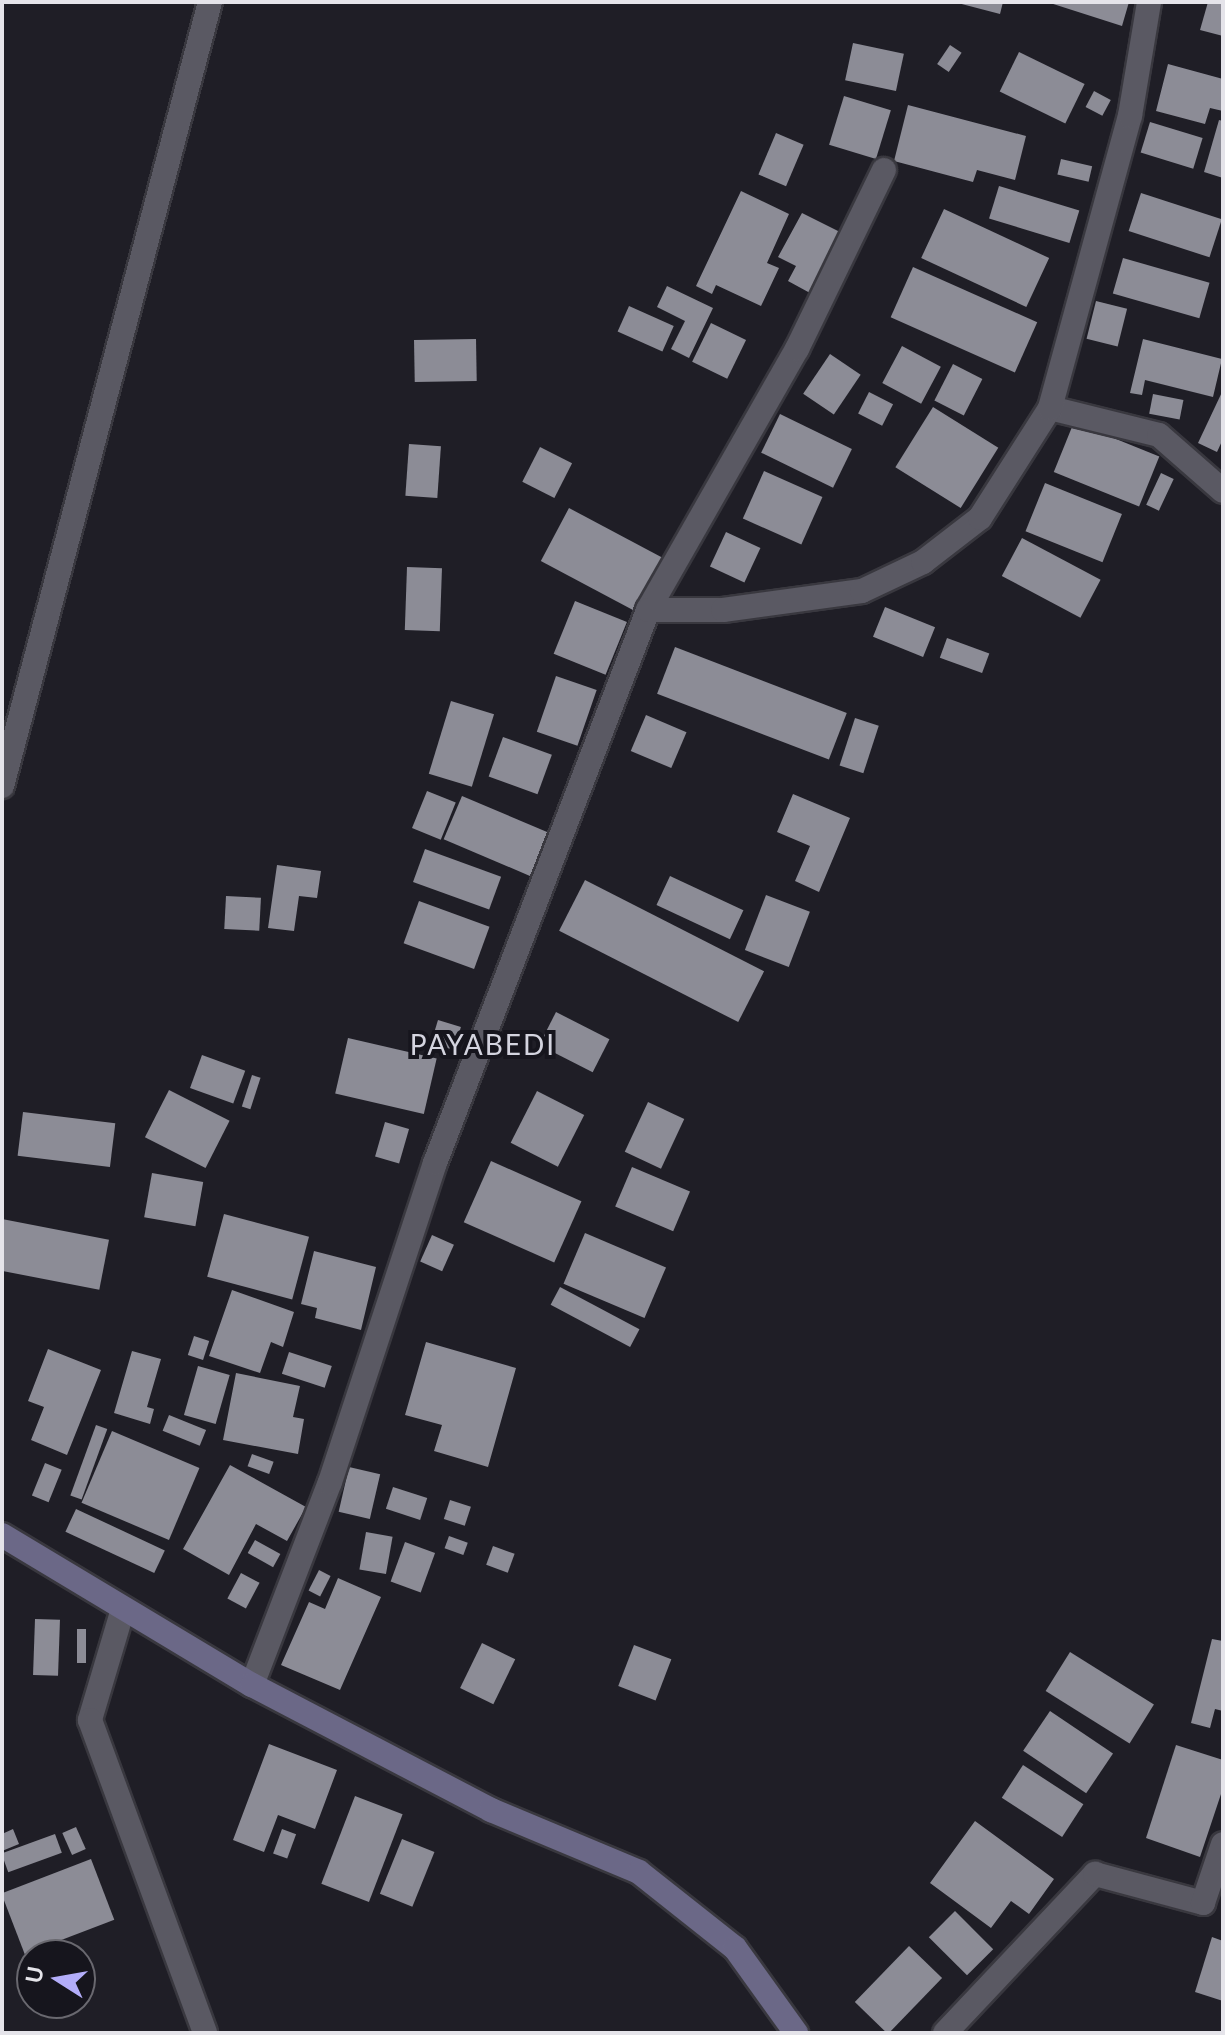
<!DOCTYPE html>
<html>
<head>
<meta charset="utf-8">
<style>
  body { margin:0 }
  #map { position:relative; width:1225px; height:2035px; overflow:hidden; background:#1f1e26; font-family:Lato,sans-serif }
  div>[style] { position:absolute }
  .building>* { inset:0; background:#8c8c96; transform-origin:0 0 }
  .roads { filter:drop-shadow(2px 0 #39383f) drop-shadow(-2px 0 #39383f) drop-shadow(0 2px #39383f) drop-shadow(0 -2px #39383f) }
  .street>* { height:24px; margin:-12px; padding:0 12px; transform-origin:12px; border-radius:12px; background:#5a5963 }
  .secondary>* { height:24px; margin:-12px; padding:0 12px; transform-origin:12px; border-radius:12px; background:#6b6887 }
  span { translate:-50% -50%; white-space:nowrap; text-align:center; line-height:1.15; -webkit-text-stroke:8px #16151d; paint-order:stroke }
  .quarter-label { font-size:28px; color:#d4d4df; letter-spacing:2px }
  .frame { position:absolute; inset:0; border:4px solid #e5e4ea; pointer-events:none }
  .north { position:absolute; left:16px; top:1939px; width:80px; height:80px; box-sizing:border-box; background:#16151d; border:2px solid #69686f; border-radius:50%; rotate:281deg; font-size:22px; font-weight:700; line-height:32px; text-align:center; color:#e5e4ea }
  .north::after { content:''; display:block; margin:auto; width:28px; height:36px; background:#b3adf9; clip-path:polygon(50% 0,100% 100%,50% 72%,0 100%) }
</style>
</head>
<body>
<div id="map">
  <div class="building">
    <div style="clip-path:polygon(954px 2px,1003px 2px,1000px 14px)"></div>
    <div style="clip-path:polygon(1047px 2px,1129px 2px,1122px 26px)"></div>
    <div style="clip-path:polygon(1208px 2px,1223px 2px,1223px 36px,1200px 30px)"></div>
    <div style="left:853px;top:43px;width:52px;height:38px;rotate:12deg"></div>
    <div style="left:950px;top:45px;width:14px;height:23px;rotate:34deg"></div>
    <div style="left:1019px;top:52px;width:73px;height:44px;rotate:26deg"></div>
    <div style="clip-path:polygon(1168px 64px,1223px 79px,1223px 111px,1210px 108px,1205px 124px,1156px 111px)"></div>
    <div style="left:1094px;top:91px;width:19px;height:18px;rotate:28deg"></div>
    <div style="left:844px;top:96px;width:49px;height:51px;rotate:17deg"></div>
    <div style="clip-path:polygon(908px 105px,1026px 136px,1015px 180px,977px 170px,973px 182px,894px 161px)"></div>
    <div style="clip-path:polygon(1219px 120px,1223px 121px,1223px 178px,1204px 172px)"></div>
    <div style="left:1150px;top:122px;width:55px;height:32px;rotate:17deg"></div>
    <div style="left:776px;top:133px;width:30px;height:45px;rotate:23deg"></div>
    <div style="left:1061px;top:159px;width:32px;height:16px;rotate:13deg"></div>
    <div style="left:999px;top:186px;width:84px;height:34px;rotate:17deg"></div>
    <div style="clip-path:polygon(741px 191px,789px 214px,767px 263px,779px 268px,761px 306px,716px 285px,712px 294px,696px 286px)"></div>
    <div style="left:1141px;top:193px;width:85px;height:40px;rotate:18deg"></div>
    <div style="left:944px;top:209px;width:116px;height:54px;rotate:25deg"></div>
    <div style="clip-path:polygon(802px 213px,842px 233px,810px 293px,788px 281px,796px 266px,778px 257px)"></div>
    <div style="left:1123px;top:258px;width:90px;height:37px;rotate:16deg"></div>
    <div style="left:913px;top:267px;width:136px;height:55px;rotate:24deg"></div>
    <div style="clip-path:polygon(667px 286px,713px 308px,689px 358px,671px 349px,685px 321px,657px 307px)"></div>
    <div style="left:1096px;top:301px;width:32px;height:39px;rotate:14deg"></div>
    <div style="left:629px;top:306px;width:49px;height:28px;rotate:24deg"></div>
    <div style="left:711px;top:323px;width:39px;height:43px;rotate:26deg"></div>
    <div style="left:476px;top:339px;width:42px;height:62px;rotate:89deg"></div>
    <div style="clip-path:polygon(1143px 339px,1222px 359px,1213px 397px,1145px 380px,1142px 395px,1130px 393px)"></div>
    <div style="left:902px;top:346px;width:44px;height:42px;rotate:28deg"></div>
    <div style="left:830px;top:354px;width:37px;height:48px;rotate:34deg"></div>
    <div style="left:953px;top:364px;width:33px;height:41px;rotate:27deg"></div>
    <div style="clip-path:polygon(1223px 390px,1223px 439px,1217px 452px,1198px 443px)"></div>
    <div style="left:869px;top:392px;width:27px;height:24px;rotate:27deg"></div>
    <div style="left:1153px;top:394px;width:31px;height:20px;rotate:11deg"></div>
    <div style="left:933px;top:407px;width:77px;height:71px;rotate:32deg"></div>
    <div style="left:780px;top:414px;width:80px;height:43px;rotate:26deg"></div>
    <div style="left:1074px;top:422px;width:92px;height:54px;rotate:22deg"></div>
    <div style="left:409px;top:444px;width:32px;height:52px;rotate:4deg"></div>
    <div style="left:540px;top:447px;width:36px;height:39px;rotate:27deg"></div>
    <div style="left:764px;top:471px;width:64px;height:52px;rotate:24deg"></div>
    <div style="left:1161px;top:473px;width:14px;height:35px;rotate:25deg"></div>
    <div style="left:1045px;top:483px;width:83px;height:52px;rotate:22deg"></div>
    <div style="left:569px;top:508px;width:107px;height:60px;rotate:28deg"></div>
    <div style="left:726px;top:532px;width:38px;height:38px;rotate:25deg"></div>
    <div style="left:1022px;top:538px;width:89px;height:43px;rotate:28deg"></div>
    <div style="left:407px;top:567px;width:35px;height:63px;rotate:2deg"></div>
    <div style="left:575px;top:601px;width:56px;height:57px;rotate:22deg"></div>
    <div style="left:885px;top:607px;width:54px;height:32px;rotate:22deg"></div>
    <div style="left:947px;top:638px;width:45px;height:21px;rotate:20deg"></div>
    <div style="left:675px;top:647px;width:184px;height:50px;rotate:21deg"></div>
    <div style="left:556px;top:676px;width:43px;height:59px;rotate:19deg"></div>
    <div style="left:451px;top:701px;width:45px;height:76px;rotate:17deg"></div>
    <div style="left:646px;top:715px;width:44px;height:39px;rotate:23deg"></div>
    <div style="left:855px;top:718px;width:25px;height:50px;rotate:18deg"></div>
    <div style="left:503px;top:737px;width:52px;height:42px;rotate:20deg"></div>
    <div style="left:427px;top:791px;width:31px;height:40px;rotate:22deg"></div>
    <div style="clip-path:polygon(793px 794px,850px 818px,819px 892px,795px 881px,810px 846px,777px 832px)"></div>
    <div style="left:462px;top:796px;width:95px;height:47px;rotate:23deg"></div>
    <div style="left:425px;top:849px;width:81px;height:35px;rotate:20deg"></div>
    <div style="clip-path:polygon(277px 865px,321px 871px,317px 898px,299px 896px,294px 931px,268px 928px)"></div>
    <div style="left:670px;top:876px;width:81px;height:32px;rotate:25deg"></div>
    <div style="left:585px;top:880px;width:201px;height:57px;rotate:27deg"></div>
    <div style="left:766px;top:895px;width:47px;height:59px;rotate:21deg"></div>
    <div style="left:226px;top:896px;width:35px;height:33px;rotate:3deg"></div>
    <div style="left:419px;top:901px;width:75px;height:45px;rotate:20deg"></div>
    <div style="left:556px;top:1012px;width:60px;height:37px;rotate:27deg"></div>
    <div style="left:438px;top:1020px;width:24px;height:24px;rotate:17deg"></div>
    <div style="left:348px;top:1038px;width:91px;height:57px;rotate:13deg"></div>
    <div style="left:202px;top:1055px;width:46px;height:35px;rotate:20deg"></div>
    <div style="left:252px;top:1075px;width:9px;height:33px;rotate:18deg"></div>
    <div style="left:169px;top:1090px;width:68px;height:53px;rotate:27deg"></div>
    <div style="left:537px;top:1091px;width:53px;height:58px;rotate:27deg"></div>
    <div style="left:648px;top:1102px;width:40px;height:55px;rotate:25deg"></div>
    <div style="left:23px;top:1112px;width:93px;height:44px;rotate:7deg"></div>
    <div style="left:385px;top:1122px;width:25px;height:36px;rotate:16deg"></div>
    <div style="left:491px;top:1161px;width:99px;height:67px;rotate:24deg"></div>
    <div style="left:632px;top:1167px;width:63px;height:43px;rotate:23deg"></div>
    <div style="left:152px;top:1173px;width:52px;height:45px;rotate:10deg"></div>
    <div style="left:224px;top:1214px;width:88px;height:65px;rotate:15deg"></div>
    <div style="left:2px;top:1219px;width:109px;height:51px;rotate:11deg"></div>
    <div style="left:585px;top:1233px;width:88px;height:55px;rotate:23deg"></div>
    <div style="left:432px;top:1235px;width:24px;height:29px;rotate:24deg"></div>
    <div style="clip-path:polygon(314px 1251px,376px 1267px,361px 1330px,315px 1318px,317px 1308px,301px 1304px)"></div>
    <div style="left:560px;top:1287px;width:90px;height:20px;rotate:28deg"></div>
    <div style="clip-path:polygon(232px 1290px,294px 1312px,283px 1347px,271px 1342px,260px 1373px,209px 1356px)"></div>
    <div style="left:194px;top:1336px;width:16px;height:20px;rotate:18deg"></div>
    <div style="clip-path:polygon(426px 1342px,516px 1368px,488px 1467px,434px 1451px,442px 1425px,405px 1415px)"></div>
    <div style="clip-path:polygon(48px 1349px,101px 1370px,67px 1455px,31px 1440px,44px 1407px,28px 1401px)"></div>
    <div style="clip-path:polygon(132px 1351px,161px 1359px,147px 1407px,154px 1409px,150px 1424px,114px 1413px)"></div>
    <div style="left:289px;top:1352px;width:45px;height:23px;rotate:18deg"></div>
    <div style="left:198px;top:1366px;width:33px;height:51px;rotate:16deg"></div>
    <div style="clip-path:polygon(236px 1373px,300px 1386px,293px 1417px,304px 1419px,298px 1454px,223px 1440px)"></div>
    <div style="left:169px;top:1415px;width:40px;height:17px;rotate:22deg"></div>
    <div style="left:96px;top:1425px;width:12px;height:75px;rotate:20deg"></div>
    <div style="left:112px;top:1431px;width:95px;height:78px;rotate:23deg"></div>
    <div style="left:252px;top:1454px;width:23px;height:13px;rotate:20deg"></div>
    <div style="left:45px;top:1463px;width:18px;height:35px;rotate:22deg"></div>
    <div style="clip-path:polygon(230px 1465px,306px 1507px,287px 1541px,256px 1524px,229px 1575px,183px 1549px)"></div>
    <div style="left:349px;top:1467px;width:32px;height:46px;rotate:13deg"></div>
    <div style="left:393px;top:1487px;width:36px;height:23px;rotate:18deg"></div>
    <div style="left:450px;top:1500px;width:22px;height:20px;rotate:18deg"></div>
    <div style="left:76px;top:1509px;width:98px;height:25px;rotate:25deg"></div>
    <div style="left:366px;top:1532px;width:27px;height:38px;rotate:10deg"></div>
    <div style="left:449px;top:1536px;width:20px;height:13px;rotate:20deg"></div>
    <div style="left:255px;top:1540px;width:29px;height:15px;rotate:29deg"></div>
    <div style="left:405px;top:1542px;width:32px;height:42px;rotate:20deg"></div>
    <div style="left:493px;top:1546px;width:23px;height:20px;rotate:20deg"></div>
    <div style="left:319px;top:1570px;width:13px;height:23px;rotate:27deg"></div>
    <div style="left:241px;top:1573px;width:21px;height:29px;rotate:28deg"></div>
    <div style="clip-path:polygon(338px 1578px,381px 1597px,340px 1690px,281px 1665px,309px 1602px,325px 1609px)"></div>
    <div style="left:35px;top:1619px;width:25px;height:56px;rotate:2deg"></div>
    <div style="left:77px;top:1629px;width:9px;height:34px"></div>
    <div style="clip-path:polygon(1212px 1639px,1223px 1641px,1223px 1711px,1215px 1709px,1210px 1728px,1191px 1723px)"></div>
    <div style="left:482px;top:1643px;width:37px;height:50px;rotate:26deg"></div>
    <div style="left:634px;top:1645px;width:40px;height:44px;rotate:21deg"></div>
    <div style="left:1070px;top:1652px;width:99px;height:46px;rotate:32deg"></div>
    <div style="left:1050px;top:1711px;width:76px;height:48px;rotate:34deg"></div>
    <div style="clip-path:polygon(269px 1744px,337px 1770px,315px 1829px,278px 1815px,264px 1852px,233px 1840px)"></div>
    <div style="clip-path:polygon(1176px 1745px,1223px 1760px,1223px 1788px,1200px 1857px,1146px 1838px)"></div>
    <div style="left:1023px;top:1765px;width:72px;height:39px;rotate:33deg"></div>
    <div style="left:355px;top:1796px;width:51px;height:94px;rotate:21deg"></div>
    <div style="clip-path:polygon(975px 1821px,1054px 1879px,1029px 1914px,1011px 1901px,991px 1928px,930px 1883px)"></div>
    <div style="left:76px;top:1827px;width:24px;height:15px;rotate:66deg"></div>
    <div style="clip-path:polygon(13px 1829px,19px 1844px,2px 1851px,2px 1834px)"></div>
    <div style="left:282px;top:1829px;width:15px;height:26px;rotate:20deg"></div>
    <div style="left:55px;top:1834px;width:20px;height:57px;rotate:70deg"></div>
    <div style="left:402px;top:1839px;width:35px;height:59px;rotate:22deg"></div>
    <div style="left:91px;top:1859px;width:65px;height:96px;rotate:69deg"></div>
    <div style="left:955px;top:1911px;width:54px;height:37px;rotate:45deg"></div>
    <div style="clip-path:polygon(1212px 1937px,1223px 1941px,1223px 2001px,1195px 1992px)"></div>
    <div style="left:909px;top:1946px;width:46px;height:78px;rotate:44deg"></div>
  </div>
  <div class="roads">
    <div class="street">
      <div style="left:1050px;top:408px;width:112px;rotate:13.9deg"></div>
      <div style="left:1159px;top:435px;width:85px;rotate:41.2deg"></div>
      <div style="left:648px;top:610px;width:301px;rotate:-60.3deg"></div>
      <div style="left:797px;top:349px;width:199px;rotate:-64.1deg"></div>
      <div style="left:2px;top:786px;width:811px;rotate:-75.14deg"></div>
      <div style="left:123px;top:1609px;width:116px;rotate:106.6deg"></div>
      <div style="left:90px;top:1720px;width:333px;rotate:69.8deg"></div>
      <div style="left:252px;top:1685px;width:217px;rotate:-69deg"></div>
      <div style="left:330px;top:1482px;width:336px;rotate:-71.8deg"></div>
      <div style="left:435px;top:1163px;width:593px;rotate:-68.93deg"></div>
      <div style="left:648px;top:610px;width:75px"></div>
      <div style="left:723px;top:610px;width:140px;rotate:-7.8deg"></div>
      <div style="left:862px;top:591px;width:68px;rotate:-25.4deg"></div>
      <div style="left:923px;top:562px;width:72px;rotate:-37.7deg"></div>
      <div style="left:980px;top:518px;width:130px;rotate:-57.5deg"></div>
      <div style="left:1050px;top:408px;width:303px;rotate:-74.7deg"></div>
      <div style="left:1130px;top:116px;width:116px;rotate:-80.5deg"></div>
      <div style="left:945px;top:2033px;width:219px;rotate:-46.7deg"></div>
      <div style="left:1095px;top:1874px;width:112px;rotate:15deg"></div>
      <div style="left:1203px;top:1903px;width:62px;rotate:-71.3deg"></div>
    </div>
    <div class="secondary">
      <div style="left:2px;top:1535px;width:292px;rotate:31deg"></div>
      <div style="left:252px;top:1685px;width:270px;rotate:27.6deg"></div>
      <div style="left:491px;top:1810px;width:160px;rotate:22.7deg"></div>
      <div style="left:639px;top:1872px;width:122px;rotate:38.4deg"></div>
      <div style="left:735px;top:1948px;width:105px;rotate:54.3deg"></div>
    </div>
  </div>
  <div class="quarter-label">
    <span style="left:483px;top:1044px">PAYABEDI</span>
  </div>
  <div class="frame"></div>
  <div class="north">U</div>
</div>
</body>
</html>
